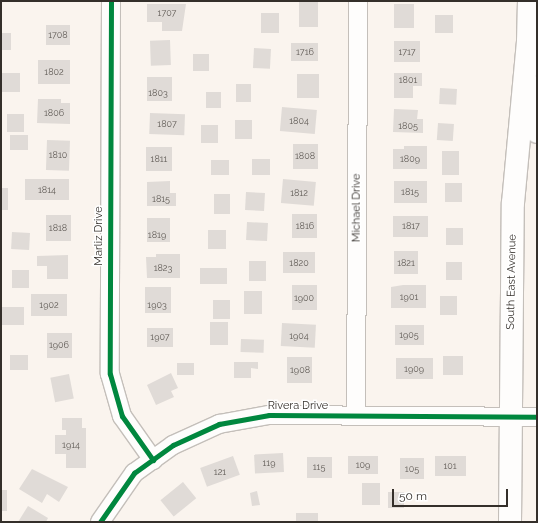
<!DOCTYPE html>
<html>
<head>
<meta charset="utf-8">
<style>
  body { margin:0 }
  #map { position:relative; width:538px; height:523px; overflow:hidden; background:#faf4ee; font-family:Raleway,sans-serif }
  div>[style] { position:absolute }
  .building>* { inset:0; background:#e0dbd7; transform-origin:0 0 }
  .roads { filter:drop-shadow(1px 0 #c4bfba) drop-shadow(-1px 0 #c4bfba) drop-shadow(0 1px #c4bfba) drop-shadow(0 -1px #c4bfba) }
  .minor>* { height:18px; margin:-9px; padding:0 9px; transform-origin:9px; border-radius:9px; background:#fefdfc }
  .major>* { height:22px; margin:-11px; padding:0 11px; transform-origin:11px; border-radius:11px; background:#fefdfc }
  .cycleway>* { height:5px; margin:-2.5px; padding:0 2.5px; transform-origin:2.5px; border-radius:2.5px; background:#00873e }
  span { translate:-50% -50%; white-space:nowrap; text-align:center; line-height:1.15; -webkit-text-stroke:3px #fff; paint-order:stroke }
  .number-label { font-size:9px; color:#615c57 }
  .number-label span { -webkit-text-stroke-width:0 }
  .street-label { font-size:11px; color:#342f2a }
  .frame { position:absolute; inset:0; border:2px solid #342f2a; pointer-events:none }
  .scale { position:absolute; left:392px; top:489px; width:116px; height:18px; box-sizing:border-box; border:2px solid #342f2a; border-top:0; padding-left:5px; font-size:12px; line-height:14px; white-space:nowrap; color:#342f2a; -webkit-text-stroke:3px #fff; paint-order:stroke }
</style>
</head>
<body>
<div id="map">
  <div class="building">
    <div style="left:299px;top:2px;width:19px;height:25px"></div>
    <div style="clip-path:polygon(147px 4px,186px 4px,182px 31px,162px 31px,162px 22px,147px 22px)"></div>
    <div style="left:394px;top:4px;width:20px;height:24px"></div>
    <div style="left:261px;top:13px;width:18px;height:20px"></div>
    <div style="left:435px;top:15px;width:18px;height:18px"></div>
    <div style="left:46px;top:25px;width:24px;height:20px"></div>
    <div style="left:1px;top:33px;width:10px;height:17px"></div>
    <div style="left:170px;top:40px;width:25px;height:20px;rotate:88deg"></div>
    <div style="left:394px;top:41px;width:26px;height:21px"></div>
    <div style="left:291px;top:43px;width:27px;height:18px"></div>
    <div style="left:254px;top:48px;width:17px;height:20px;rotate:3deg"></div>
    <div style="left:193px;top:54px;width:16px;height:17px"></div>
    <div style="left:38px;top:60px;width:32px;height:24px"></div>
    <div style="left:1px;top:73px;width:19px;height:19px"></div>
    <div style="clip-path:polygon(394px 73px,422px 73px,422px 86px,413px 86px,413px 98px,394px 98px)"></div>
    <div style="left:297px;top:74px;width:22px;height:24px"></div>
    <div style="left:147px;top:77px;width:25px;height:24px"></div>
    <div style="left:236px;top:84px;width:15px;height:18px"></div>
    <div style="left:440px;top:88px;width:17px;height:16px;rotate:3deg"></div>
    <div style="left:206px;top:92px;width:15px;height:16px"></div>
    <div style="clip-path:polygon(38px 99px,61px 99px,61px 103px,70px 103px,70px 124px,37px 123px)"></div>
    <div style="left:282px;top:107px;width:35px;height:24px;rotate:5deg"></div>
    <div style="clip-path:polygon(394px 109px,418px 110px,417px 119px,423px 119px,423px 133px,393px 132px)"></div>
    <div style="left:150px;top:113px;width:35px;height:21px;rotate:2deg"></div>
    <div style="left:7px;top:114px;width:17px;height:18px"></div>
    <div style="left:235px;top:120px;width:17px;height:19px"></div>
    <div style="left:438px;top:123px;width:16px;height:17px;rotate:4deg"></div>
    <div style="left:201px;top:125px;width:17px;height:18px"></div>
    <div style="left:10px;top:135px;width:18px;height:15px"></div>
    <div style="left:47px;top:140px;width:23px;height:30px;rotate:2deg"></div>
    <div style="left:293px;top:144px;width:25px;height:25px"></div>
    <div style="clip-path:polygon(404px 146px,427px 146px,427px 169px,393px 169px,393px 149px,404px 149px)"></div>
    <div style="left:146px;top:147px;width:26px;height:24px"></div>
    <div style="left:442px;top:151px;width:17px;height:24px"></div>
    <div style="left:252px;top:159px;width:18px;height:16px"></div>
    <div style="left:211px;top:160px;width:18px;height:15px"></div>
    <div style="left:25px;top:179px;width:44px;height:21px"></div>
    <div style="left:283px;top:179px;width:33px;height:24px;rotate:5deg"></div>
    <div style="clip-path:polygon(170px 181px,170px 193px,176px 193px,176px 206px,147px 206px,147px 182px)"></div>
    <div style="left:394px;top:181px;width:33px;height:22px"></div>
    <div style="left:445px;top:183px;width:17px;height:19px"></div>
    <div style="left:1px;top:188px;width:7px;height:22px"></div>
    <div style="left:246px;top:192px;width:19px;height:18px;rotate:3deg"></div>
    <div style="left:214px;top:194px;width:16px;height:20px"></div>
    <div style="left:292px;top:214px;width:25px;height:24px"></div>
    <div style="left:46px;top:215px;width:25px;height:26px"></div>
    <div style="left:393px;top:216px;width:35px;height:21px"></div>
    <div style="left:147px;top:218px;width:23px;height:24px"></div>
    <div style="left:247px;top:222px;width:21px;height:18px;rotate:3deg"></div>
    <div style="left:463px;top:228px;width:17px;height:17px;rotate:90deg"></div>
    <div style="left:208px;top:230px;width:18px;height:19px"></div>
    <div style="left:12px;top:232px;width:18px;height:17px;rotate:3deg"></div>
    <div style="left:418px;top:251px;width:23px;height:24px;rotate:90deg"></div>
    <div style="left:283px;top:252px;width:32px;height:21px"></div>
    <div style="clip-path:polygon(156px 254px,180px 254px,180px 278px,147px 278px,146px 257px,156px 257px)"></div>
    <div style="clip-path:polygon(68px 255px,68px 279px,47px 279px,47px 266px,37px 266px,37px 256px)"></div>
    <div style="left:249px;top:261px;width:17px;height:20px"></div>
    <div style="left:446px;top:262px;width:16px;height:18px"></div>
    <div style="left:200px;top:268px;width:27px;height:16px"></div>
    <div style="left:12px;top:270px;width:17px;height:18px"></div>
    <div style="left:292px;top:285px;width:25px;height:25px"></div>
    <div style="clip-path:polygon(403px 285px,426px 285px,426px 308px,391px 308px,391px 287px)"></div>
    <div style="left:145px;top:287px;width:26px;height:26px"></div>
    <div style="left:244px;top:291px;width:18px;height:23px"></div>
    <div style="left:31px;top:294px;width:36px;height:22px"></div>
    <div style="left:457px;top:296px;width:19px;height:17px;rotate:90deg"></div>
    <div style="left:230px;top:300px;width:19px;height:17px;rotate:90deg"></div>
    <div style="left:2px;top:307px;width:22px;height:18px"></div>
    <div style="left:210px;top:322px;width:18px;height:23px"></div>
    <div style="left:282px;top:323px;width:34px;height:23px;rotate:3deg"></div>
    <div style="left:395px;top:325px;width:29px;height:20px"></div>
    <div style="left:147px;top:328px;width:26px;height:19px"></div>
    <div style="left:47px;top:333px;width:25px;height:25px"></div>
    <div style="left:241px;top:339px;width:23px;height:13px;rotate:2deg"></div>
    <div style="left:10px;top:355px;width:18px;height:15px"></div>
    <div style="left:443px;top:356px;width:20px;height:19px"></div>
    <div style="left:287px;top:357px;width:25px;height:26px"></div>
    <div style="left:396px;top:358px;width:37px;height:21px"></div>
    <div style="clip-path:polygon(234px 362px,258px 362px,258px 369px,251px 368px,251px 378px,234px 378px)"></div>
    <div style="left:177px;top:363px;width:17px;height:12px"></div>
    <div style="clip-path:polygon(171px 373px,178px 388px,171px 391px,174px 397px,156px 405px,147px 385px)"></div>
    <div style="left:69px;top:374px;width:25px;height:19px;rotate:79deg"></div>
    <div style="clip-path:polygon(62px 418px,82px 418px,82px 428px,86px 428px,86px 468px,66px 468px,66px 454px,55px 454px,55px 435px,66px 435px,66px 430px,62px 430px)"></div>
    <div style="left:283px;top:453px;width:19px;height:29px;rotate:87deg"></div>
    <div style="left:233px;top:456px;width:20px;height:35px;rotate:70deg"></div>
    <div style="left:348px;top:456px;width:30px;height:18px"></div>
    <div style="left:466px;top:456px;width:20px;height:31px;rotate:90deg"></div>
    <div style="left:307px;top:457px;width:25px;height:21px"></div>
    <div style="left:400px;top:458px;width:24px;height:21px"></div>
    <div style="clip-path:polygon(32px 469px,68px 487px,59px 502px,47px 494px,42px 503px,19px 489px)"></div>
    <div style="left:183px;top:482px;width:21px;height:29px;rotate:51deg"></div>
    <div style="left:362px;top:483px;width:18px;height:22px"></div>
    <div style="left:7px;top:490px;width:21px;height:6px;rotate:90deg"></div>
    <div style="clip-path:polygon(257px 491px,260px 505px,252px 506px,250px 493px)"></div>
    <div style="left:388px;top:492px;width:16px;height:16px"></div>
    <div style="clip-path:polygon(28px 506px,48px 518px,46px 522px,18px 522px)"></div>
    <div style="left:296px;top:513px;width:22px;height:9px"></div>
  </div>
  <div class="roads">
    <div class="minor">
      <div style="left:111px;top:1px;width:373px;rotate:90.2deg"></div>
      <div style="left:110px;top:374px;width:44px;rotate:74.1deg"></div>
      <div style="left:122px;top:416px;width:54px;rotate:54.8deg"></div>
      <div style="left:356px;top:415px;width:414px;rotate:-89.7deg"></div>
      <div style="left:100px;top:522px;width:60px;rotate:-55.2deg"></div>
      <div style="left:134px;top:473px;width:48px;rotate:-35.7deg"></div>
      <div style="left:173px;top:445px;width:51px;rotate:-24.5deg"></div>
      <div style="left:219px;top:424px;width:51px;rotate:-10.2deg"></div>
      <div style="left:269px;top:415px;width:268px;rotate:0.4deg"></div>
    </div>
    <div class="major">
      <div style="left:533px;top:87px;width:45px;rotate:84.9deg"></div>
      <div style="left:510px;top:522px;width:319px;rotate:-89.5deg"></div>
      <div style="left:513px;top:203px;width:162px;rotate:-84.7deg"></div>
      <div style="left:528px;top:42px;width:41px;rotate:-88.6deg"></div>
    </div>
  </div>
  <div class="cycleway">
    <div style="left:111px;top:1px;width:373px;rotate:90.2deg"></div>
    <div style="left:110px;top:374px;width:44px;rotate:74.1deg"></div>
    <div style="left:122px;top:416px;width:54px;rotate:54.8deg"></div>
    <div style="left:100px;top:522px;width:60px;rotate:-55.2deg"></div>
    <div style="left:134px;top:473px;width:48px;rotate:-35.7deg"></div>
    <div style="left:173px;top:445px;width:51px;rotate:-24.5deg"></div>
    <div style="left:219px;top:424px;width:51px;rotate:-10.2deg"></div>
    <div style="left:269px;top:415px;width:268px;rotate:0.4deg"></div>
  </div>
  <div class="number-label">
    <span style="left:167px;top:13px">1707</span>
    <span style="left:58px;top:35px">1708</span>
    <span style="left:305px;top:52px">1716</span>
    <span style="left:407px;top:52px">1717</span>
    <span style="left:54px;top:72px">1802</span>
    <span style="left:408px;top:80px">1801</span>
    <span style="left:158px;top:93px">1803</span>
    <span style="left:54px;top:113px">1806</span>
    <span style="left:299px;top:121px">1804</span>
    <span style="left:167px;top:124px">1807</span>
    <span style="left:408px;top:126px">1805</span>
    <span style="left:58px;top:155px">1810</span>
    <span style="left:305px;top:156px">1808</span>
    <span style="left:159px;top:159px">1811</span>
    <span style="left:410px;top:159px">1809</span>
    <span style="left:47px;top:190px">1814</span>
    <span style="left:410px;top:192px">1815</span>
    <span style="left:299px;top:193px">1812</span>
    <span style="left:161px;top:199px">1815</span>
    <span style="left:305px;top:226px">1816</span>
    <span style="left:411px;top:226px">1817</span>
    <span style="left:58px;top:228px">1818</span>
    <span style="left:157px;top:235px">1819</span>
    <span style="left:299px;top:263px">1820</span>
    <span style="left:406px;top:263px">1821</span>
    <span style="left:163px;top:268px">1823</span>
    <span style="left:409px;top:297px">1901</span>
    <span style="left:304px;top:298px">1900</span>
    <span style="left:49px;top:305px">1902</span>
    <span style="left:157px;top:305px">1903</span>
    <span style="left:409px;top:335px">1905</span>
    <span style="left:299px;top:336px">1904</span>
    <span style="left:160px;top:337px">1907</span>
    <span style="left:59px;top:345px">1906</span>
    <span style="left:414px;top:369px">1909</span>
    <span style="left:300px;top:370px">1908</span>
    <span style="left:71px;top:445px">1914</span>
    <span style="left:269px;top:463px">119</span>
    <span style="left:363px;top:465px">109</span>
    <span style="left:450px;top:466px">101</span>
    <span style="left:319px;top:467px">115</span>
    <span style="left:412px;top:469px">105</span>
    <span style="left:220px;top:472px">121</span>
  </div>
  <div class="street-label">
    <span style="left:357px;top:208px;rotate:-90deg">Michael Drive</span>
    <span style="left:99px;top:236px;rotate:-90deg">Marliz Drive</span>
    <span style="left:512px;top:282px;rotate:-89deg">South East Avenue</span>
    <span style="left:298px;top:406px">Rivera Drive</span>
  </div>
  <div class="frame"></div>
  <div class="scale">50 m</div>
</div>
</body>
</html>
